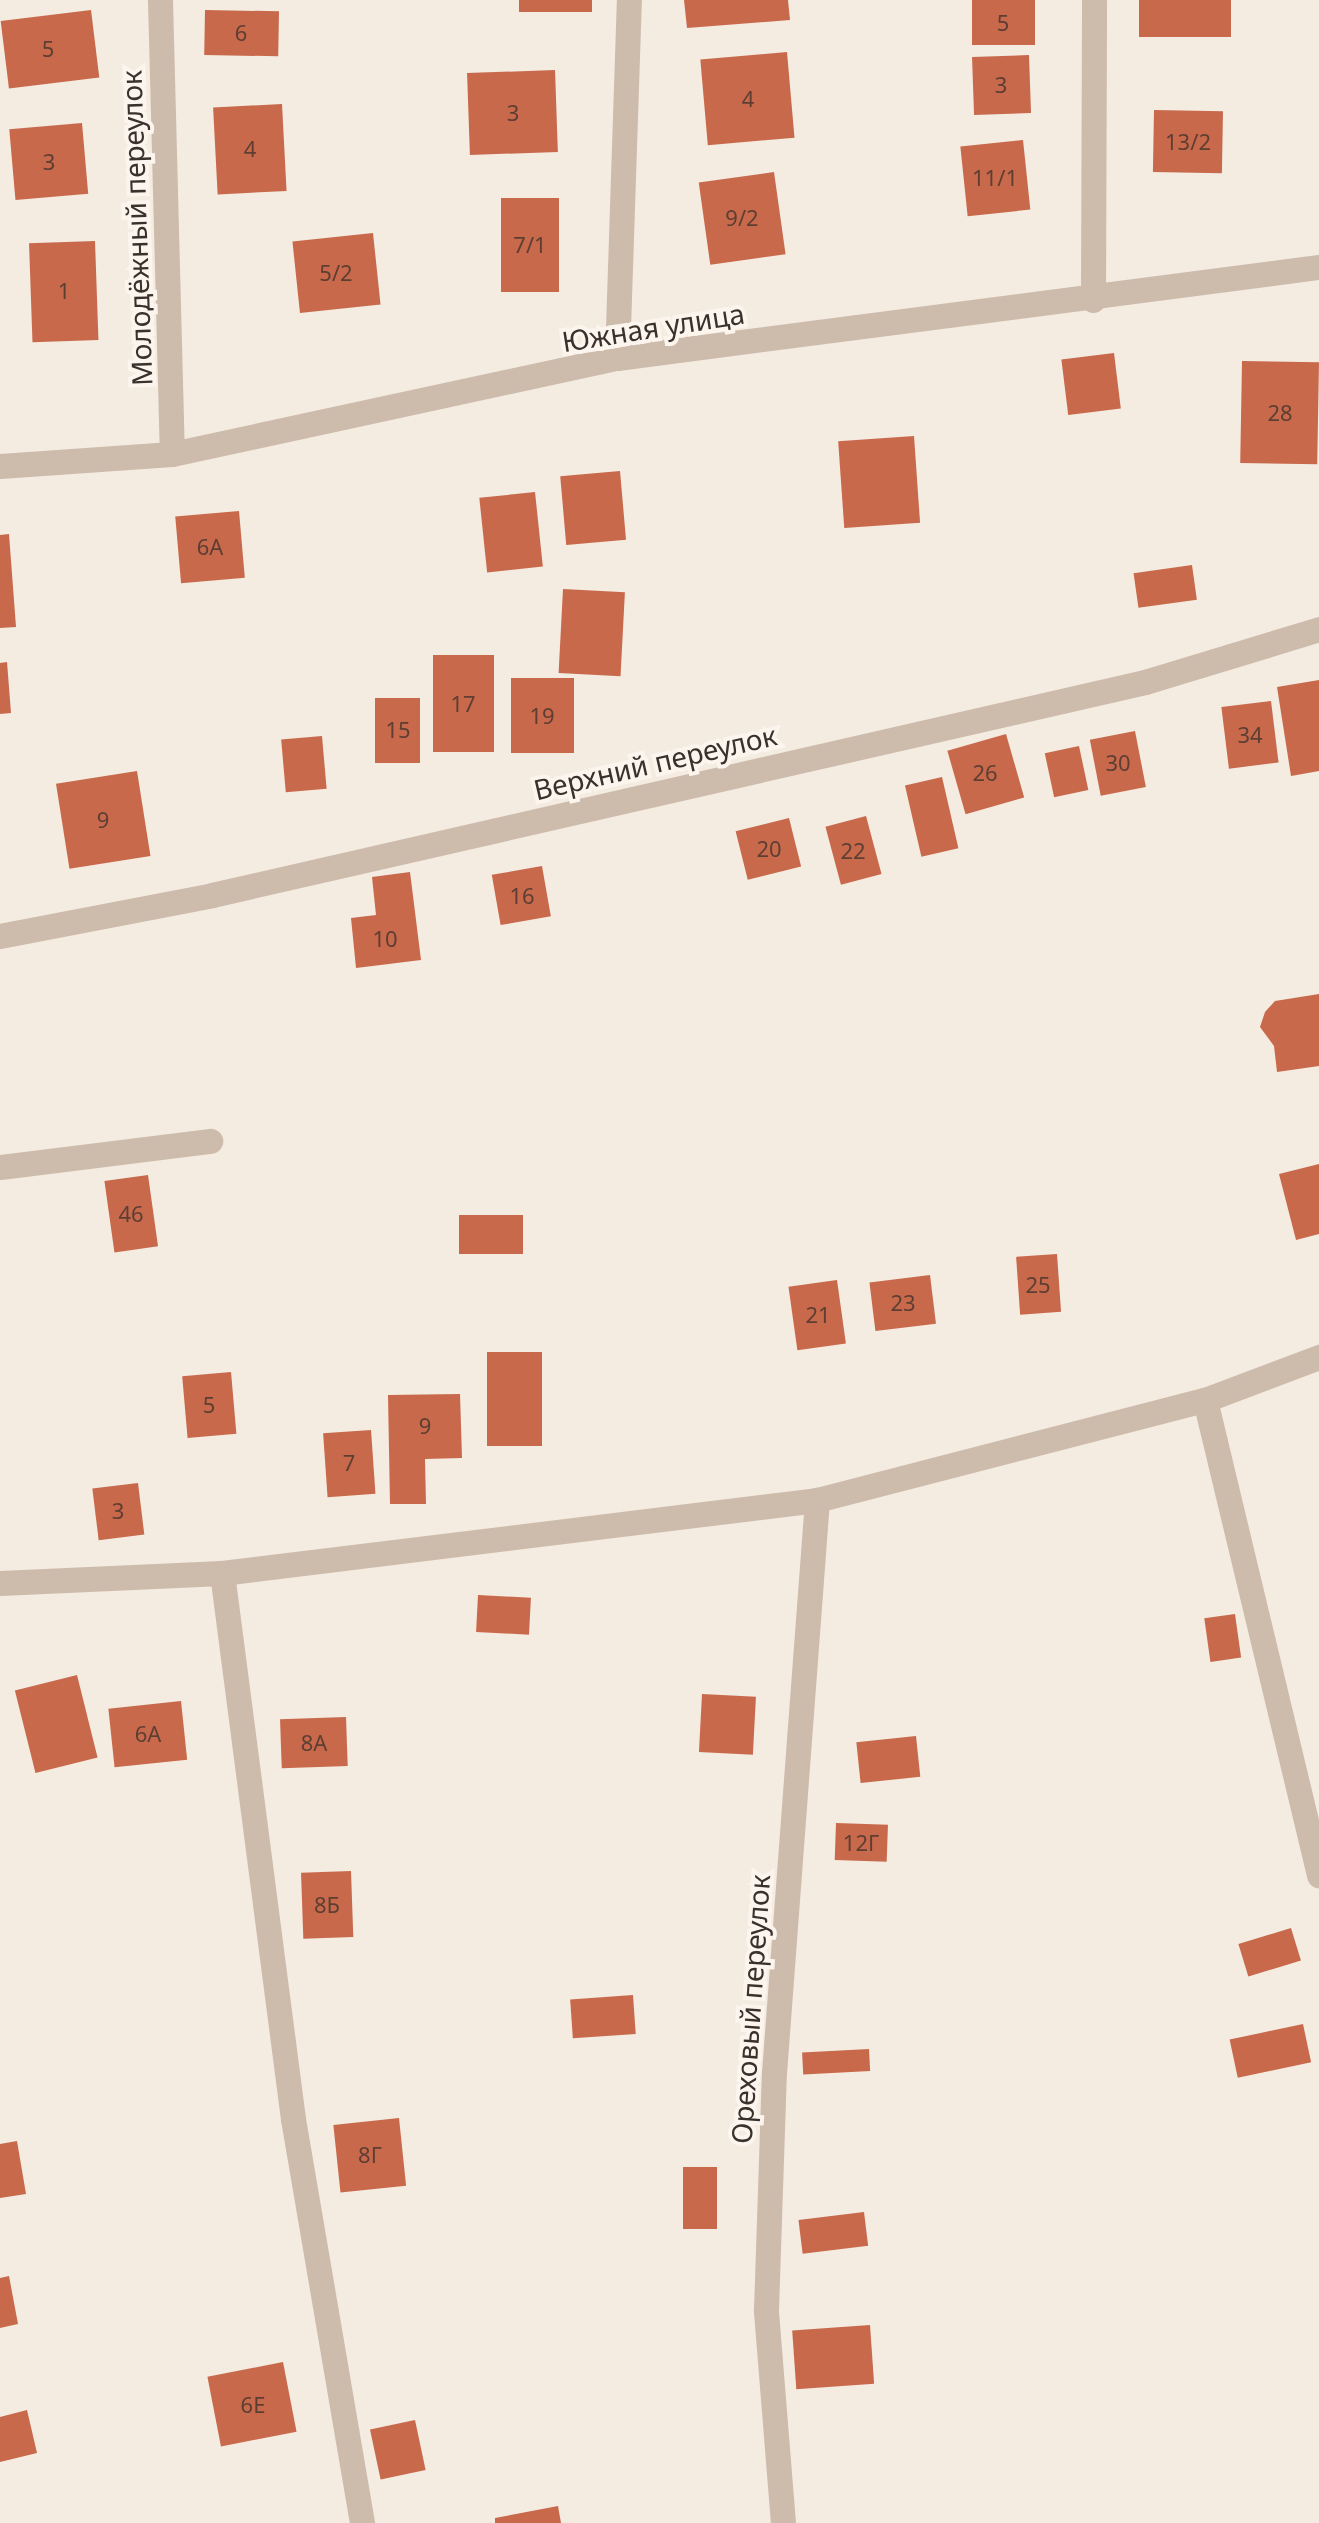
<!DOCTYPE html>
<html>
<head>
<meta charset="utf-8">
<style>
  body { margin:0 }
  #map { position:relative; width:1319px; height:2523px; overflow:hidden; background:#f4ebe1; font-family:"Noto Sans",sans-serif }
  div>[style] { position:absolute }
  .building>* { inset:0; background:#c8694b; transform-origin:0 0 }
  .street>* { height:25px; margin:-12.5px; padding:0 12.5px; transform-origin:12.5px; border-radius:12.5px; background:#cdbbac }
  span { translate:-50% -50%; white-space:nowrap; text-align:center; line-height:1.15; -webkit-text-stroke:8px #fbf5ee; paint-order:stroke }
  .number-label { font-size:22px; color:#5e3e33 }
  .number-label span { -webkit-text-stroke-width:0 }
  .street-label { font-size:28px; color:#3b302b }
</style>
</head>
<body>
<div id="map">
  <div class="building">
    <div style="left:519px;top:0;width:73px;height:12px"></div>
    <div style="clip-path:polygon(684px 0,788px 0,790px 20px,687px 28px)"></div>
    <div style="left:972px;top:0;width:63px;height:45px"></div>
    <div style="left:1139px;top:0;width:92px;height:37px"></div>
    <div style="left:91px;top:10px;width:68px;height:91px;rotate:83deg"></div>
    <div style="left:205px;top:10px;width:74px;height:45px;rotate:1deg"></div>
    <div style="left:787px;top:52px;width:86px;height:87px;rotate:85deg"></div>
    <div style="left:1029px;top:55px;width:58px;height:57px;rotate:88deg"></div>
    <div style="left:555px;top:70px;width:82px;height:88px;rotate:88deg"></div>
    <div style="left:282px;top:104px;width:87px;height:69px;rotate:87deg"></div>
    <div style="left:1154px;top:110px;width:69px;height:62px;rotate:1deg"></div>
    <div style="left:82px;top:123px;width:71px;height:73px;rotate:85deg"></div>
    <div style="left:1023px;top:140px;width:70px;height:63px;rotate:84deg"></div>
    <div style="left:774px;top:172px;width:83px;height:76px;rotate:82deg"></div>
    <div style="left:501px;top:198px;width:58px;height:94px"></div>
    <div style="left:373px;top:233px;width:72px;height:81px;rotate:84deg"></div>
    <div style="left:95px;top:241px;width:99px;height:66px;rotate:88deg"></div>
    <div style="left:1114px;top:353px;width:56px;height:53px;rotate:83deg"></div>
    <div style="left:1242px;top:361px;width:77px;height:102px;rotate:1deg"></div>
    <div style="left:914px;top:436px;width:87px;height:76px;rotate:86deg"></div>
    <div style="left:620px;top:471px;width:69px;height:60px;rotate:85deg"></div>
    <div style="left:535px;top:492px;width:75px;height:56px;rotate:84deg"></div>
    <div style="left:239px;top:511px;width:67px;height:64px;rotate:85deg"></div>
    <div style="clip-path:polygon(9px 534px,16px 627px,0 628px,0 535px)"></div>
    <div style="left:1192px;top:565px;width:35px;height:59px;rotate:82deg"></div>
    <div style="left:563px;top:589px;width:62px;height:84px;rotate:3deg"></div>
    <div style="left:433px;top:655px;width:61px;height:97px"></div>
    <div style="clip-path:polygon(7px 662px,11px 713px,0 714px,0 663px)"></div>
    <div style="left:511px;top:678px;width:63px;height:75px"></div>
    <div style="clip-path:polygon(1319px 680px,1319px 771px,1291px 776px,1277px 687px)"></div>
    <div style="left:375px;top:698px;width:45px;height:65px"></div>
    <div style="left:1271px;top:701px;width:62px;height:50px;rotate:83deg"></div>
    <div style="left:1135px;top:731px;width:57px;height:46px;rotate:79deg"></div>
    <div style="left:1006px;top:734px;width:66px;height:61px;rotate:74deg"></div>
    <div style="left:322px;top:736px;width:53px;height:41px;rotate:85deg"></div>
    <div style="left:1079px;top:746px;width:45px;height:35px;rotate:78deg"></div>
    <div style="left:137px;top:771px;width:86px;height:82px;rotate:81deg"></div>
    <div style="left:942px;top:777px;width:73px;height:38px;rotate:77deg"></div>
    <div style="left:866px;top:816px;width:60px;height:42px;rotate:75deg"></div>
    <div style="left:789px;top:818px;width:50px;height:55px;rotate:76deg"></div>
    <div style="left:542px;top:866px;width:51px;height:51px;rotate:80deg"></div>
    <div style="clip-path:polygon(410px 872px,421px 960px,356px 968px,351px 918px,376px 915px,372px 877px)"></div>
    <div style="clip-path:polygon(1319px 994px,1319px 1066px,1277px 1072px,1274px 1046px,1260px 1027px,1265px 1012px,1275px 1001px)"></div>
    <div style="clip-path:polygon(1319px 1164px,1319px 1234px,1296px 1240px,1279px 1174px)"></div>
    <div style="left:148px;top:1175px;width:72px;height:44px;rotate:82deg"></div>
    <div style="left:523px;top:1215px;width:39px;height:64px;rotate:90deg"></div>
    <div style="left:1057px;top:1254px;width:58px;height:41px;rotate:86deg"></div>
    <div style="left:930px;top:1275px;width:49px;height:61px;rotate:83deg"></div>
    <div style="left:837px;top:1280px;width:64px;height:49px;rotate:82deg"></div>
    <div style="left:487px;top:1352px;width:55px;height:94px"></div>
    <div style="left:231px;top:1372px;width:62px;height:49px;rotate:85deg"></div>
    <div style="clip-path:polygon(460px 1394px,462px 1458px,425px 1459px,426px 1504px,390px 1504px,388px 1395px)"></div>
    <div style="left:371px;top:1430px;width:64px;height:48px;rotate:86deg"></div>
    <div style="left:138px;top:1483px;width:52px;height:46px;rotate:83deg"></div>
    <div style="left:478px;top:1595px;width:53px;height:37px;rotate:3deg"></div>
    <div style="left:1235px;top:1614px;width:44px;height:31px;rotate:82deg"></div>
    <div style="left:77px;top:1675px;width:85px;height:64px;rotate:76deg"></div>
    <div style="left:702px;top:1694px;width:54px;height:58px;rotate:3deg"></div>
    <div style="left:181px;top:1701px;width:59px;height:73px;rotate:84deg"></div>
    <div style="left:346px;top:1717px;width:49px;height:66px;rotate:88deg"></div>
    <div style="left:916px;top:1736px;width:41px;height:60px;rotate:84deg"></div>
    <div style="left:836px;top:1823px;width:52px;height:37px;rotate:2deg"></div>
    <div style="left:351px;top:1871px;width:66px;height:50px;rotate:88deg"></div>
    <div style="left:1291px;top:1928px;width:34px;height:55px;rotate:73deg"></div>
    <div style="left:633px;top:1995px;width:39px;height:63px;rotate:86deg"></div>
    <div style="left:1303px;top:2024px;width:39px;height:75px;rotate:78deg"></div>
    <div style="left:869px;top:2049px;width:22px;height:67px;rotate:87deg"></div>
    <div style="left:399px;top:2118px;width:68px;height:66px;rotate:84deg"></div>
    <div style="clip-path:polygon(17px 2141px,26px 2194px,0 2198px,0 2144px)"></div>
    <div style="left:683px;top:2167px;width:34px;height:62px"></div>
    <div style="left:864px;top:2212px;width:34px;height:66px;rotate:83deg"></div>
    <div style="clip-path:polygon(9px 2276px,18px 2324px,0 2328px,0 2278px)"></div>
    <div style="left:870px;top:2325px;width:59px;height:78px;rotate:86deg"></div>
    <div style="left:283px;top:2362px;width:71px;height:77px;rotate:79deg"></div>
    <div style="clip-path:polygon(27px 2410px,37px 2453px,0 2462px,0 2417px)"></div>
    <div style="left:415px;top:2420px;width:51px;height:46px;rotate:78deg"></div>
    <div style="clip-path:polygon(558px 2506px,561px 2523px,495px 2523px,495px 2518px)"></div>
  </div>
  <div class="street">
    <div style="left:160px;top:0;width:454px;rotate:88.5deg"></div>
    <div style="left:1093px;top:300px;width:300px;rotate:-89.8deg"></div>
    <div style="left:617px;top:358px;width:358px;rotate:-88.1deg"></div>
    <div style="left:0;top:466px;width:172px;rotate:-4deg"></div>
    <div style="left:172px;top:454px;width:455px;rotate:-12.2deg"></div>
    <div style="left:617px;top:358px;width:708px;rotate:-7.39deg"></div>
    <div style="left:0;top:936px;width:216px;rotate:-10.9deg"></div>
    <div style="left:212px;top:895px;width:957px;rotate:-12.86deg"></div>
    <div style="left:1145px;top:682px;width:182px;rotate:-16.9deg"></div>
    <div style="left:0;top:1167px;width:212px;rotate:-7.1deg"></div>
    <div style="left:1205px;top:1400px;width:489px;rotate:76.5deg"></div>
    <div style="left:222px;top:1573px;width:551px;rotate:82.59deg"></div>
    <div style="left:293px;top:2119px;width:410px;rotate:80.3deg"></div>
    <div style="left:0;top:1583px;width:222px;rotate:-2.6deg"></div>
    <div style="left:222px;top:1573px;width:599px;rotate:-6.99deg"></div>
    <div style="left:817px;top:1500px;width:401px;rotate:-14.5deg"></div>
    <div style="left:1205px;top:1400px;width:122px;rotate:-20.7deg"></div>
    <div style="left:783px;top:2523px;width:214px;rotate:-94.6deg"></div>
    <div style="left:766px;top:2310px;width:237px;rotate:-88.1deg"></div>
    <div style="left:774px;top:2073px;width:575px;rotate:-85.71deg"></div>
  </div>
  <div class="number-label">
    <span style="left:1003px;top:23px">5</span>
    <span style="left:241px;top:33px">6</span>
    <span style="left:48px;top:49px">5</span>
    <span style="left:1001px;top:85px">3</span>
    <span style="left:748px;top:99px">4</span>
    <span style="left:513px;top:113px">3</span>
    <span style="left:1188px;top:142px">13/2</span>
    <span style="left:250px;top:149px">4</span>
    <span style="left:49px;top:162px">3</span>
    <span style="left:995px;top:178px">11/1</span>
    <span style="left:742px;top:218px">9/2</span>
    <span style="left:530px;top:245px">7/1</span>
    <span style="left:336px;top:273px">5/2</span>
    <span style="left:64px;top:291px">1</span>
    <span style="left:1280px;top:413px">28</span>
    <span style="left:210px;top:547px">6А</span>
    <span style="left:463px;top:704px">17</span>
    <span style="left:542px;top:716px">19</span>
    <span style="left:398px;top:730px">15</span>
    <span style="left:1250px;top:735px">34</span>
    <span style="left:1118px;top:763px">30</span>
    <span style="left:985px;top:773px">26</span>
    <span style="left:103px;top:820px">9</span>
    <span style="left:769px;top:849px">20</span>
    <span style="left:853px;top:851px">22</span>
    <span style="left:522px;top:896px">16</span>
    <span style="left:385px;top:939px">10</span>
    <span style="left:131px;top:1214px">46</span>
    <span style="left:1038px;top:1285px">25</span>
    <span style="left:903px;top:1303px">23</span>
    <span style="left:818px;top:1315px">21</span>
    <span style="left:209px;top:1405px">5</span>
    <span style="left:425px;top:1426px">9</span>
    <span style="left:349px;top:1463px">7</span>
    <span style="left:118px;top:1511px">3</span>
    <span style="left:148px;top:1734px">6А</span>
    <span style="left:314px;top:1743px">8А</span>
    <span style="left:861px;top:1843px">12Г</span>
    <span style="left:327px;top:1905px">8Б</span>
    <span style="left:370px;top:2155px">8Г</span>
    <span style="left:253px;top:2405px">6Е</span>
  </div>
  <div class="street-label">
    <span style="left:136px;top:228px;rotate:-92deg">Молодёжный переулок</span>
    <span style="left:653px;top:327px;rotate:-9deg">Южная улица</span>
    <span style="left:655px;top:762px;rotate:-13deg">Верхний переулок</span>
    <span style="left:750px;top:2009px;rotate:-86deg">Ореховый переулок</span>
  </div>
</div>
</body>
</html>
